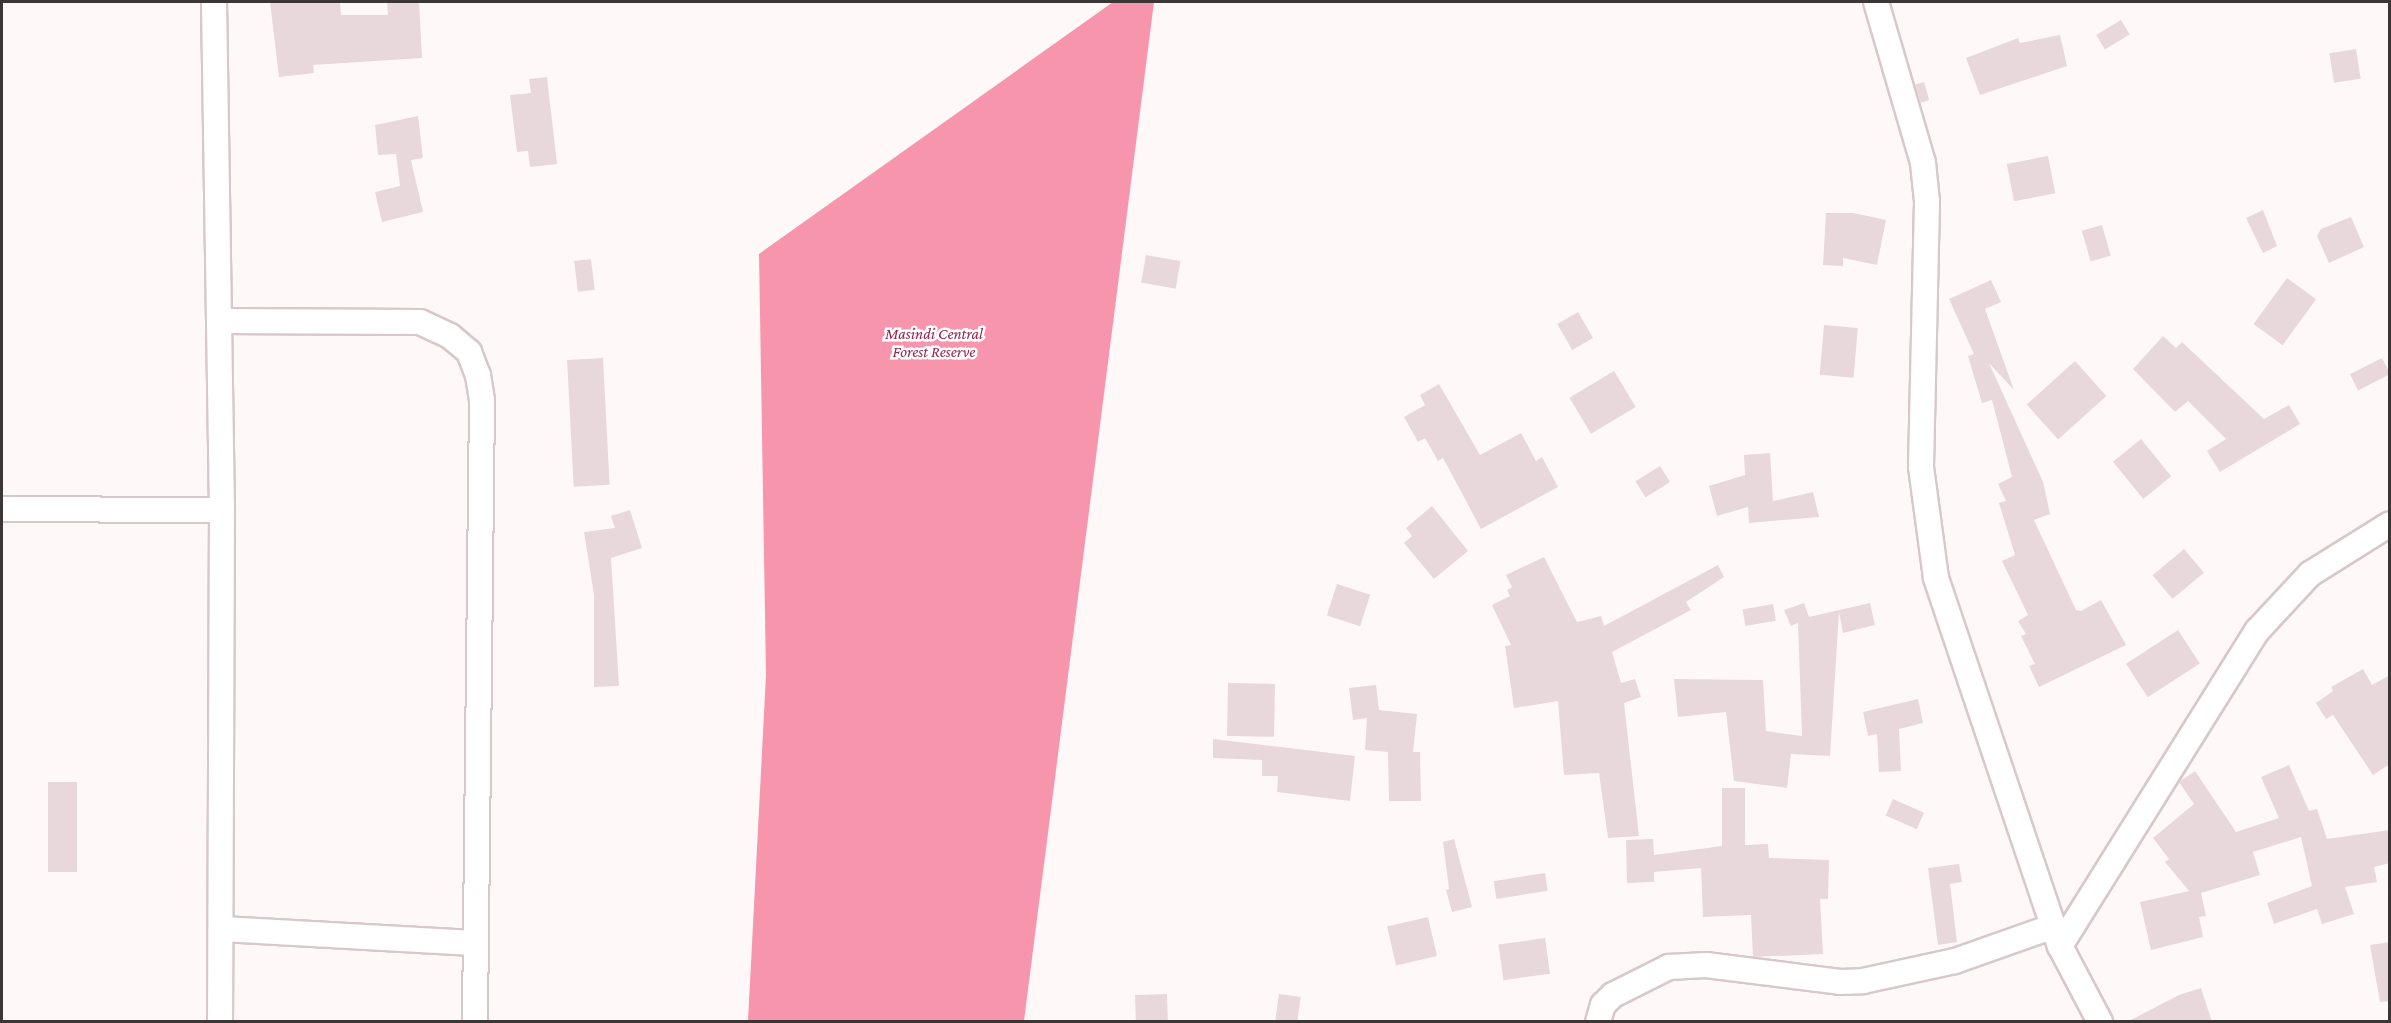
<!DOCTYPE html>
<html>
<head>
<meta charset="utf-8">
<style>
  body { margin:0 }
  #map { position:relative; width:2391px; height:1023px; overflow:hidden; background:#fff8f9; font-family:"Crimson Pro",serif }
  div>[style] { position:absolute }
  .forest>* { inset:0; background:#f795ac }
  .building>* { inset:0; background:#e9d8db; transform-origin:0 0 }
  .roads { filter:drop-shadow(2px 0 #d8c8cb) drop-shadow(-2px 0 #d8c8cb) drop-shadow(0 2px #d8c8cb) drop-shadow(0 -2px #d8c8cb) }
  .minor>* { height:24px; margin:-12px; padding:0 12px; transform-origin:12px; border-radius:12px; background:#fff }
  span { translate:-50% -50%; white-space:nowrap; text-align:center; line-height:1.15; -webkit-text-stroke:5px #fff; paint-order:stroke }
  .park-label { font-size:16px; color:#94244a; font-style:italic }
  .frame { position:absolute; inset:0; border:3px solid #3d3637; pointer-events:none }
</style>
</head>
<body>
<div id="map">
  <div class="forest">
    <div style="clip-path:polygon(1113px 2px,1154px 2px,1024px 1021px,748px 1021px,766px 675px,759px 254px)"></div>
  </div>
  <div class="building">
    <div style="clip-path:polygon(270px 2px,340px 2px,341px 15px,388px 15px,387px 2px,419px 2px,422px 58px,313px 65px,314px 73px,279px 77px)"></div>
    <div style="left:2121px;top:20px;width:17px;height:29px;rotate:59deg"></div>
    <div style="clip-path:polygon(2060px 35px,2067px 66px,1980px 95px,1966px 58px,2018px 38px,2020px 43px)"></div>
    <div style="left:2356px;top:49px;width:30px;height:27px;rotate:81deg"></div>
    <div style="clip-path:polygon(547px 77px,557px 164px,530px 167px,528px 151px,517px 152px,510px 95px,531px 93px,529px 79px)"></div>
    <div style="left:1924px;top:82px;width:19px;height:9px;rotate:74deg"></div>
    <div style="clip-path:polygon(418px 116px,423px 158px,411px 160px,423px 212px,382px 222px,375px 192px,400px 186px,396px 154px,378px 155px,375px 125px)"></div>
    <div style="left:2048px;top:156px;width:38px;height:42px;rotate:79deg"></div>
    <div style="clip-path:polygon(2263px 210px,2277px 246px,2263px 253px,2246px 218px)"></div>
    <div style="clip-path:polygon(1826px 213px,1853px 213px,1886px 220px,1877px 265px,1843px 258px,1843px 266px,1823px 265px)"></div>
    <div style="clip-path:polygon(2351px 217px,2364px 247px,2329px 263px,2317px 236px,2321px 229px)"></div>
    <div style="left:2102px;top:225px;width:32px;height:21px;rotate:74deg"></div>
    <div style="left:1146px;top:255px;width:35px;height:28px;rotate:10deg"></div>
    <div style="left:591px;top:259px;width:31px;height:17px;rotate:83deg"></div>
    <div style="left:2287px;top:278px;width:36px;height:57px;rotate:36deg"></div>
    <div style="clip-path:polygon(1991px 280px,2001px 302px,1985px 309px,2014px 390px,1989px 363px,2043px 482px,2050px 514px,2034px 520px,2076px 610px,2081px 611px,2101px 600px,2126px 645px,2039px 687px,2029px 666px,2035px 664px,2021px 636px,2026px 634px,2018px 621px,2028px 615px,2002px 561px,2015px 555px,1999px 503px,2006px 501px,1998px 484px,2012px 477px,1992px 400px,1982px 403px,1968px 356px,1974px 354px,1949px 299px)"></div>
    <div style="left:1578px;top:312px;width:30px;height:24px;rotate:60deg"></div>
    <div style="left:1824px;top:325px;width:34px;height:50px;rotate:5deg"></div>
    <div style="clip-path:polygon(2163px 336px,2176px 348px,2182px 342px,2264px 419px,2289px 405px,2300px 424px,2220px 472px,2207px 451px,2226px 439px,2188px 401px,2175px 412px,2133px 369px)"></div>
    <div style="left:603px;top:358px;width:127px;height:36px;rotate:87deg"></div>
    <div style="left:2382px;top:358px;width:18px;height:36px;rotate:63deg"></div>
    <div style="left:2075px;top:361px;width:47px;height:65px;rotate:48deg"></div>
    <div style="left:1614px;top:371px;width:42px;height:52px;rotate:59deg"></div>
    <div style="clip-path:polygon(1439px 384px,1480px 455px,1521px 433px,1536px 461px,1542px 457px,1558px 487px,1481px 529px,1443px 458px,1438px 461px,1425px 438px,1418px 442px,1404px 417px,1425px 405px,1420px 395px)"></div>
    <div style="left:2141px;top:439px;width:48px;height:36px;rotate:51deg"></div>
    <div style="clip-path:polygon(1770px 453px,1773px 501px,1813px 492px,1819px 517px,1749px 523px,1748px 507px,1717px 516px,1709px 486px,1745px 475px,1744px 455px)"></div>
    <div style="left:1660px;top:466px;width:19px;height:29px;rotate:58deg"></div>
    <div style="clip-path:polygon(1432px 506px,1468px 551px,1434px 579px,1404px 543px,1412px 536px,1406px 528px)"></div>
    <div style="clip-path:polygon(630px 510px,642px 548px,611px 558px,619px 686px,594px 687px,594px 595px,584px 532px,615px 528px,611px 516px)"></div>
    <div style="left:2184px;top:549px;width:31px;height:41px;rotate:50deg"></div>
    <div style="clip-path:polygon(1544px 557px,1577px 622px,1601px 616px,1604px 626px,1718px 565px,1724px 577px,1686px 602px,1691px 610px,1612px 652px,1621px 683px,1635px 679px,1641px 697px,1624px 703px,1639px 836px,1608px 838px,1599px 773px,1564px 775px,1558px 701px,1514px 708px,1505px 646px,1511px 645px,1492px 605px,1510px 596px,1507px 590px,1512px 587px,1506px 575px)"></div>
    <div style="left:1337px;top:584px;width:35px;height:33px;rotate:18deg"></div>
    <div style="clip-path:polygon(1804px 603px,1809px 617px,1870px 603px,1875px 625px,1843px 633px,1839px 612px,1830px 756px,1791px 754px,1787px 788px,1734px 781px,1726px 712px,1678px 717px,1674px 679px,1763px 680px,1766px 731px,1802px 736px,1798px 623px,1791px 626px,1784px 610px)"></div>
    <div style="left:1773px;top:604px;width:17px;height:31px;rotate:80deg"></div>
    <div style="left:2178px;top:630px;width:40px;height:62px;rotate:57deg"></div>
    <div style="clip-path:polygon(2363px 669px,2372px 685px,2390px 675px,2390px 764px,2373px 775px,2333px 715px,2326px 719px,2316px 703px,2333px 691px,2331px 687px)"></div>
    <div style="left:1228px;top:683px;width:47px;height:53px;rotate:1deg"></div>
    <div style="clip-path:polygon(1376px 685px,1379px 710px,1417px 714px,1413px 752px,1420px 752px,1421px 801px,1389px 801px,1388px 752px,1365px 750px,1367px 718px,1353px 720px,1349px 688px)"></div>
    <div style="clip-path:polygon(1918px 699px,1923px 723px,1899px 729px,1901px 771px,1879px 772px,1877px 734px,1868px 736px,1863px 712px)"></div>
    <div style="clip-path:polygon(1213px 739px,1355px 756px,1350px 801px,1277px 792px,1278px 776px,1262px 776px,1262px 760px,1213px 758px)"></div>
    <div style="clip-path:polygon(2289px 765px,2309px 811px,2317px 809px,2327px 839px,2390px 830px,2390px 863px,2374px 867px,2377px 882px,2345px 887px,2354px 914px,2322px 924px,2317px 909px,2274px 924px,2267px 903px,2312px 886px,2301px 837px,2253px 852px,2260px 875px,2201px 893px,2206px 916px,2199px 917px,2203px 937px,2151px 950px,2140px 902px,2189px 891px,2165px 862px,2169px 859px,2153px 838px,2194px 804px,2179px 782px,2195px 771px,2236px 832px,2279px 818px,2261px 777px)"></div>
    <div style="left:48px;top:782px;width:29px;height:90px"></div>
    <div style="clip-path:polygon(1722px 788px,1745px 788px,1745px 845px,1768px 844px,1769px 858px,1829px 860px,1828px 899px,1820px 899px,1823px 954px,1753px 957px,1751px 915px,1703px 917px,1701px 868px,1654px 872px,1654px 882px,1627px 883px,1626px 840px,1653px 839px,1654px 855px,1722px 846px)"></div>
    <div style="left:1893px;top:799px;width:34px;height:18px;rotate:24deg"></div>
    <div style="clip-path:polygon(1454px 839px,1472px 907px,1452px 912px,1446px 890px,1449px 889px,1443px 842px)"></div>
    <div style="clip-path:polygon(1959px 864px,1962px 882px,1950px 884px,1957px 942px,1938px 945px,1928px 868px)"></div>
    <div style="left:1545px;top:873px;width:18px;height:52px;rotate:81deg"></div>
    <div style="left:1428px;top:917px;width:40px;height:42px;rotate:77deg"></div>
    <div style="left:1545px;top:938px;width:36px;height:47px;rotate:82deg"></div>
    <div style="clip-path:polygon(2390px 942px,2390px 1001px,2380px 1002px,2370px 945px)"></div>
    <div style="clip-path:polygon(2201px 988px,2212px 1022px,2127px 1022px,2179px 995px)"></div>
    <div style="left:1167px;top:994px;width:28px;height:32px;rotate:88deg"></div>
    <div style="left:1279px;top:994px;width:22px;height:26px;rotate:8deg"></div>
  </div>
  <div class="roads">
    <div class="minor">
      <div style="left:214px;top:2px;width:508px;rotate:89.1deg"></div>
      <div style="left:222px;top:510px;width:512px;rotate:90.22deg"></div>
      <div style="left:1876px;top:2px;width:168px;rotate:73.7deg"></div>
      <div style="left:1923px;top:163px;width:39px;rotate:84deg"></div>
      <div style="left:1927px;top:202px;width:265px;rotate:91.3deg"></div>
      <div style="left:1921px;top:467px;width:112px;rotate:82.3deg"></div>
      <div style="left:1936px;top:578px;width:388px;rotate:71.4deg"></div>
      <div style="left:2060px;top:946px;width:86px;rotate:62.2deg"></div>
      <div style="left:219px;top:321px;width:201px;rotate:0.3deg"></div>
      <div style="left:420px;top:322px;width:33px;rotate:25deg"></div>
      <div style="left:450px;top:336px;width:25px;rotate:40deg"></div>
      <div style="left:469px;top:352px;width:25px;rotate:69deg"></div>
      <div style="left:478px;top:375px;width:26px;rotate:81deg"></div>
      <div style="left:482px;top:401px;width:621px;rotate:90.65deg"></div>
      <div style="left:2px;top:509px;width:220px;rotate:0.3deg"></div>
      <div style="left:221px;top:929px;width:254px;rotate:3.2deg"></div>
      <div style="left:2060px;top:946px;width:372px;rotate:-58deg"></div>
      <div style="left:2257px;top:631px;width:78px;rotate:-47.1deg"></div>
      <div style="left:2310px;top:574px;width:94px;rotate:-32deg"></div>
      <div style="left:1598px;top:1022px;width:18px;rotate:-74deg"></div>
      <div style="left:1603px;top:1005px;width:14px;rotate:-45deg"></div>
      <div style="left:1613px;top:995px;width:63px;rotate:-26.6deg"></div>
      <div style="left:1669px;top:967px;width:37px;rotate:-3deg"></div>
      <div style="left:1706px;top:965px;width:135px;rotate:7.2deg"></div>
      <div style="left:1840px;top:982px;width:23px;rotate:-2deg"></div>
      <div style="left:1863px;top:981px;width:94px;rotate:-12.3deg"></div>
      <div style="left:1955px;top:961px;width:105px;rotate:-19.5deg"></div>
    </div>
  </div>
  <div class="park-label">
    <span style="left:934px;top:343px">Masindi Central<br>Forest Reserve</span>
  </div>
  <div class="frame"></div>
</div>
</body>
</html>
